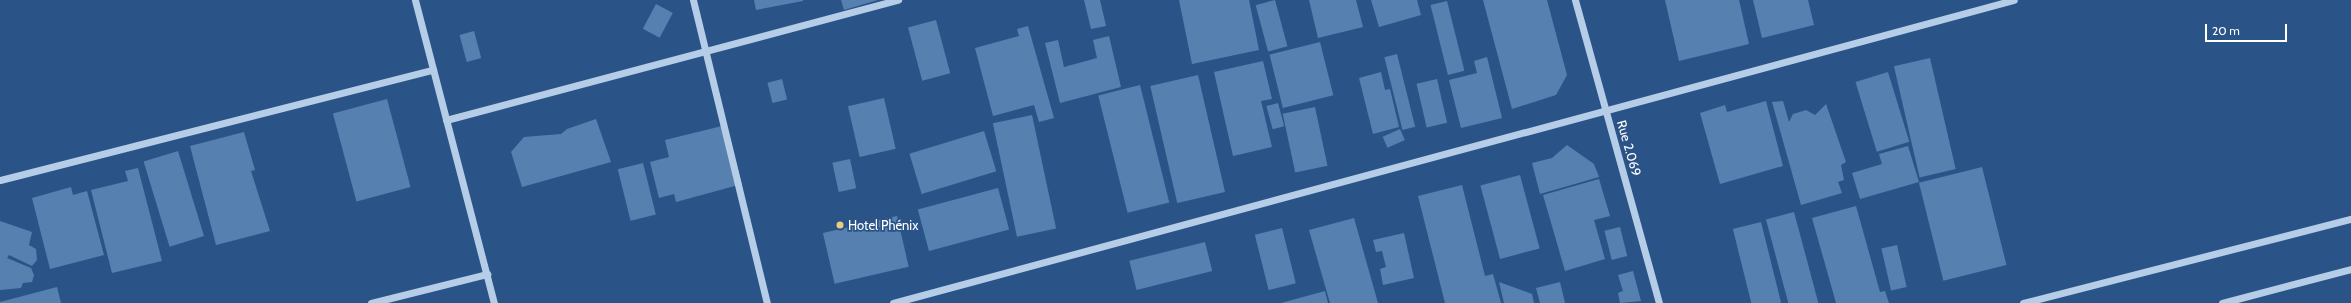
<!DOCTYPE html>
<html>
<head>
<meta charset="utf-8">
<style>
  body { margin:0 }
  #map { position:relative; width:2351px; height:303px; overflow:hidden; background:#2a5487; font-family:Cabin,sans-serif }
  div>[style] { position:absolute }
  .building>* { inset:0; background:#5680b0; transform-origin:0 0 }
  .minor>* { height:7px; margin:-3.5px; padding:0 3.5px; transform-origin:3.5px; border-radius:3.5px; background:#b6cde8 }
  .dots>* { width:11px; height:11px; translate:-50% -50%; box-sizing:border-box; border:2px solid #2a5487; border-radius:50% }
  span { translate:-50% -50%; white-space:nowrap; text-align:center; line-height:1.15; -webkit-text-stroke:3.5px #2a5487; paint-order:stroke }
  .street-label { font-size:13px; color:#fff }
  .poi-label { font-size:13px; color:#fff }
  .left { translate:0 -50%; text-align:left }
  .scale { position:absolute; left:2205px; top:24px; width:82px; height:18px; box-sizing:border-box; border:2px solid #fff; border-top:0; padding-left:5px; font-size:12px; line-height:14px; white-space:nowrap; color:#fff; -webkit-text-stroke:3px #2a5487; paint-order:stroke }
</style>
</head>
<body>
<div id="map">
  <div class="building">
    <div style="clip-path:polygon(754px 0,803px 0,803px 1px,756px 10px)"></div>
    <div style="clip-path:polygon(841px 0,878px 0,844px 10px)"></div>
    <div style="clip-path:polygon(1084px 0,1100px 0,1106px 26px,1091px 29px)"></div>
    <div style="clip-path:polygon(1179px 0,1249px 0,1259px 50px,1192px 64px)"></div>
    <div style="left:1275px;top:0;width:48px;height:20px;rotate:75deg"></div>
    <div style="clip-path:polygon(1309px 0,1356px 0,1363px 27px,1318px 38px)"></div>
    <div style="clip-path:polygon(1371px 0,1417px 0,1421px 15px,1379px 27px)"></div>
    <div style="clip-path:polygon(1483px 0,1547px 0,1567px 75px,1556px 95px,1512px 109px)"></div>
    <div style="clip-path:polygon(1665px 0,1739px 0,1749px 44px,1679px 61px)"></div>
    <div style="clip-path:polygon(1753px 0,1808px 0,1814px 25px,1762px 38px)"></div>
    <div style="left:1447px;top:1px;width:72px;height:17px;rotate:76deg"></div>
    <div style="left:656px;top:4px;width:19px;height:28px;rotate:28deg"></div>
    <div style="left:936px;top:20px;width:55px;height:29px;rotate:75deg"></div>
    <div style="clip-path:polygon(1028px 26px,1054px 118px,1039px 122px,1034px 105px,993px 116px,975px 48px,1019px 36px,1017px 29px)"></div>
    <div style="left:474px;top:31px;width:28px;height:15px;rotate:75deg"></div>
    <div style="clip-path:polygon(1109px 36px,1121px 87px,1060px 103px,1045px 43px,1058px 40px,1064px 67px,1097px 58px,1093px 40px)"></div>
    <div style="left:1320px;top:42px;width:55px;height:52px;rotate:76deg"></div>
    <div style="left:1397px;top:54px;width:75px;height:13px;rotate:76deg"></div>
    <div style="clip-path:polygon(1487px 57px,1502px 118px,1461px 128px,1449px 80px,1477px 73px,1474px 61px)"></div>
    <div style="left:1930px;top:58px;width:114px;height:37px;rotate:77deg"></div>
    <div style="clip-path:polygon(1263px 61px,1272px 99px,1261px 101px,1272px 147px,1233px 156px,1214px 72px)"></div>
    <div style="clip-path:polygon(1381px 72px,1385px 90px,1390px 89px,1399px 127px,1373px 134px,1359px 78px)"></div>
    <div style="left:1888px;top:72px;width:73px;height:34px;rotate:73deg"></div>
    <div style="left:1198px;top:75px;width:120px;height:49px;rotate:77deg"></div>
    <div style="left:782px;top:79px;width:21px;height:15px;rotate:76deg"></div>
    <div style="left:1437px;top:79px;width:45px;height:21px;rotate:77deg"></div>
    <div style="left:1140px;top:85px;width:121px;height:43px;rotate:76deg"></div>
    <div style="left:884px;top:98px;width:52px;height:37px;rotate:77deg"></div>
    <div style="left:387px;top:99px;width:91px;height:56px;rotate:75deg"></div>
    <div style="clip-path:polygon(1766px 101px,1783px 166px,1720px 184px,1700px 113px,1725px 105px,1727px 112px)"></div>
    <div style="clip-path:polygon(1783px 101px,1789px 122px,1793px 114px,1806px 110px,1815px 115px,1826px 104px,1846px 162px,1841px 165px,1844px 180px,1838px 182px,1842px 193px,1801px 205px,1772px 102px)"></div>
    <div style="left:1278px;top:103px;width:24px;height:12px;rotate:75deg"></div>
    <div style="left:1315px;top:107px;width:60px;height:33px;rotate:78deg"></div>
    <div style="left:1032px;top:115px;width:116px;height:40px;rotate:78deg"></div>
    <div style="clip-path:polygon(596px 119px,611px 162px,522px 187px,511px 152px,524px 137px,561px 134px,567px 129px)"></div>
    <div style="clip-path:polygon(726px 125px,742px 184px,676px 202px,674px 194px,659px 198px,650px 162px,669px 157px,665px 140px)"></div>
    <div style="left:1400px;top:129px;width:12px;height:19px;rotate:66deg"></div>
    <div style="left:984px;top:131px;width:42px;height:78px;rotate:73deg"></div>
    <div style="clip-path:polygon(244px 132px,255px 170px,251px 171px,270px 231px,216px 245px,190px 146px)"></div>
    <div style="clip-path:polygon(1567px 145px,1594px 164px,1599px 177px,1540px 194px,1532px 163px,1552px 158px)"></div>
    <div style="clip-path:polygon(1908px 146px,1919px 182px,1860px 199px,1852px 173px,1882px 164px,1879px 154px)"></div>
    <div style="left:178px;top:151px;width:89px;height:36px;rotate:73deg"></div>
    <div style="left:850px;top:159px;width:30px;height:18px;rotate:78deg"></div>
    <div style="left:643px;top:163px;width:53px;height:26px;rotate:76deg"></div>
    <div style="left:1982px;top:167px;width:101px;height:65px;rotate:76deg"></div>
    <div style="clip-path:polygon(138px 168px,162px 261px,112px 273px,91px 190px,128px 181px,125px 171px)"></div>
    <div style="left:1520px;top:175px;width:76px;height:41px;rotate:75deg"></div>
    <div style="clip-path:polygon(1599px 179px,1610px 216px,1594px 220px,1605px 259px,1565px 271px,1543px 195px)"></div>
    <div style="clip-path:polygon(1462px 185px,1485px 276px,1493px 274px,1501px 303px,1445px 303px,1418px 196px)"></div>
    <div style="clip-path:polygon(71px 187px,73px 195px,87px 191px,104px 255px,50px 269px,32px 198px)"></div>
    <div style="left:998px;top:188px;width:43px;height:83px;rotate:75deg"></div>
    <div style="clip-path:polygon(1856px 206px,1880px 292px,1885px 291px,1889px 303px,1836px 303px,1812px 218px)"></div>
    <div style="left:1794px;top:212px;width:94px;height:29px;rotate:75deg"></div>
    <div style="left:897px;top:216px;width:52px;height:76px;rotate:77deg"></div>
    <div style="clip-path:polygon(1354px 218px,1378px 303px,1330px 303px,1309px 230px)"></div>
    <div style="clip-path:polygon(0 221px,32px 232px,29px 245px,36px 249px,37px 260px,32px 266px,9px 255px,7px 258px,31px 268px,34px 275px,32px 282px,23px 283px,21px 288px,0 290px)"></div>
    <div style="left:1761px;top:222px;width:83px;height:29px;rotate:76deg"></div>
    <div style="left:1620px;top:227px;width:30px;height:16px;rotate:76deg"></div>
    <div style="left:1282px;top:228px;width:57px;height:28px;rotate:76deg"></div>
    <div style="clip-path:polygon(1404px 233px,1414px 278px,1383px 285px,1380px 269px,1386px 267px,1382px 251px,1376px 252px,1373px 240px)"></div>
    <div style="left:1205px;top:242px;width:30px;height:78px;rotate:76deg"></div>
    <div style="left:1897px;top:245px;width:43px;height:16px;rotate:77deg"></div>
    <div style="clip-path:polygon(1633px 271px,1641px 301px,1620px 303px,1618px 293px,1623px 291px,1618px 275px)"></div>
    <div style="clip-path:polygon(1499px 282px,1532px 294px,1534px 303px,1504px 303px)"></div>
    <div style="clip-path:polygon(1560px 282px,1565px 303px,1540px 303px,1536px 288px)"></div>
    <div style="clip-path:polygon(57px 287px,61px 303px,0 303px,0 302px)"></div>
    <div style="clip-path:polygon(1325px 291px,1328px 303px,1281px 303px)"></div>
  </div>
  <div class="minor">
    <div style="left:415px;top:0;width:313px;rotate:75.4deg"></div>
    <div style="left:693px;top:0;width:312px;rotate:76.3deg"></div>
    <div style="left:1575px;top:0;width:314px;rotate:74.5deg"></div>
    <div style="left:446px;top:120px;width:468px;rotate:-14.9deg"></div>
    <div style="left:0;top:180px;width:447px;rotate:-14.3deg"></div>
    <div style="left:371px;top:303px;width:120px;rotate:-14deg"></div>
    <div style="left:893px;top:303px;width:1161px;rotate:-15.13deg"></div>
    <div style="left:2023px;top:303px;width:339px;rotate:-14.4deg"></div>
    <div style="left:2222px;top:303px;width:133px;rotate:-14.8deg"></div>
  </div>
  <div class="dots">
    <div style="left:840px;top:225px;background:#eecc7e"></div>
  </div>
  <div class="street-label">
    <span style="left:1629px;top:148px;rotate:74deg">Rue 2.069</span>
  </div>
  <div class="poi-label">
    <span class="left" style="left:848px;top:225px">Hotel Phénix</span>
  </div>
  <div class="scale">20 m</div>
</div>
</body>
</html>
